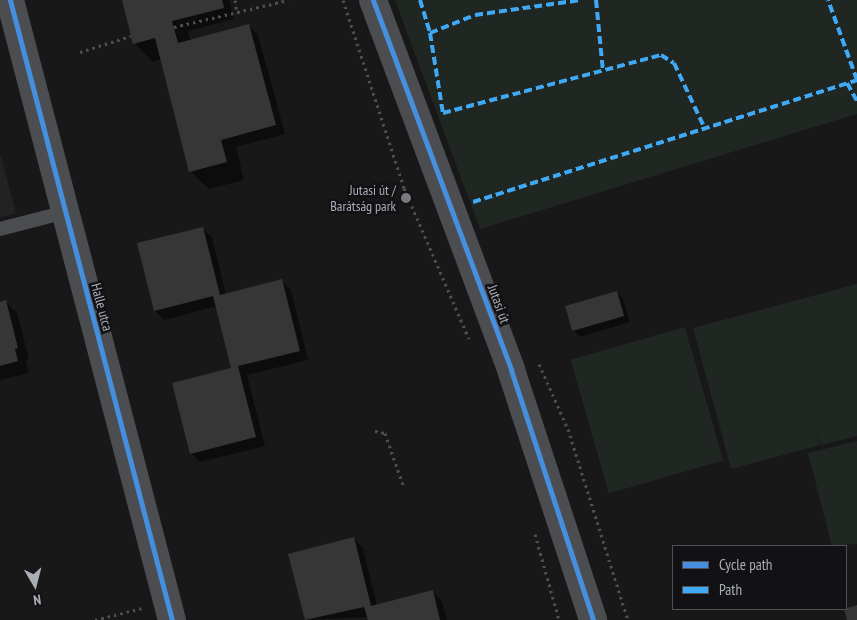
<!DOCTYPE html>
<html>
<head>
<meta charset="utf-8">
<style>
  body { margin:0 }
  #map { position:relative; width:857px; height:620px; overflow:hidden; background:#181818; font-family:"PT Sans Narrow",sans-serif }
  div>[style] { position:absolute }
  .built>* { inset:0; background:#222224 }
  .green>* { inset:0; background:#202621; transform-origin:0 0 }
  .shadow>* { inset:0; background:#0007 }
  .building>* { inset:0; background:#363637; transform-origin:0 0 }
  .path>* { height:3px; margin-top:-1.5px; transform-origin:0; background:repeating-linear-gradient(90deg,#4e4f51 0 2.5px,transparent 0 6.5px) }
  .service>* { height:14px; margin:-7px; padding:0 7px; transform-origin:7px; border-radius:7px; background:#4c4d50 }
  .minor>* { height:28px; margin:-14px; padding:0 14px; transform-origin:14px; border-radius:14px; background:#4c4d50 }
  .tertiary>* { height:28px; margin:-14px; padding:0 14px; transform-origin:14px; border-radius:14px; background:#4c4d50 }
  .quiet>* { height:4px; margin-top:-2px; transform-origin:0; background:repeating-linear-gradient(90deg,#3fa9f5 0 8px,transparent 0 12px) }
  .cycleway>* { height:5px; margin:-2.5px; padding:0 2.5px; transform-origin:2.5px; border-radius:2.5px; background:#468fdf }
  .dots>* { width:14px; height:14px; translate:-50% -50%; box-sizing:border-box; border:2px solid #121214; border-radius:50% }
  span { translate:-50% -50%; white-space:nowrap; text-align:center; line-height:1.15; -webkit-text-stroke:5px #121214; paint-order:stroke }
  .poi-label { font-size:14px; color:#aaaeb7 }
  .right { translate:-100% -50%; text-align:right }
  .street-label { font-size:14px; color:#aaaeb7 }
  .legend { position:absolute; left:672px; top:545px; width:175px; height:65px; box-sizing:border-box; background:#121214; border:1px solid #4f5055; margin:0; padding:6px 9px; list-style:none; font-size:15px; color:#aaaeb7 }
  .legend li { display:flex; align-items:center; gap:10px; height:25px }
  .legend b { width:25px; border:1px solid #4f5055 }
  .north { position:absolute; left:10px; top:560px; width:50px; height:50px; -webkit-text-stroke:4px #121214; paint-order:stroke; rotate:172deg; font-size:14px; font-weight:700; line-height:20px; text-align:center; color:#aaaeb7 }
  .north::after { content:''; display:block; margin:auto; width:18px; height:22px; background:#aaaeb7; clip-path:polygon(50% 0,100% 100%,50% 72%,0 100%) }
</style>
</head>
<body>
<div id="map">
  <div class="built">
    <div style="clip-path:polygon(0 153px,16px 213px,0 218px)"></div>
  </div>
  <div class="green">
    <div style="clip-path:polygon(395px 0,857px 0,857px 114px,480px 229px)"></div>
    <div style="clip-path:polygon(857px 284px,857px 436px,821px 445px,814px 423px,820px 445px,731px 469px,693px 328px)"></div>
    <div style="left:685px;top:327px;width:139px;height:119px;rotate:74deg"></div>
    <div style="clip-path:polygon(857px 441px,857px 544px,832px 546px,808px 453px)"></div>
  </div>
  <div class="shadow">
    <div style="clip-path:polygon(123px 0,229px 0,234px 19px,188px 31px,190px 41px,249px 26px,258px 35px,285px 134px,236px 147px,244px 180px,209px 189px,190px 171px,161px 59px,153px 62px,135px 44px)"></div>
    <div style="clip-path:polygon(202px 228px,212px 237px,226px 295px,282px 281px,291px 290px,308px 360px,247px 375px,265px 446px,200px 462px,191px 453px,233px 369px,217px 306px,164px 320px,155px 311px)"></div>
    <div style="clip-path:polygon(617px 292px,623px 299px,630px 322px,580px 337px,574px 331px,567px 307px)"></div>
    <div style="clip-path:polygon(6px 302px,17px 313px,29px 359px,26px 360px,29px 373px,0 380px,0 303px)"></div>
    <div style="clip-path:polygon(354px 539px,363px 548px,377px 605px,432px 591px,442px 601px,447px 620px,369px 620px,368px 617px,306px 620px,289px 555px)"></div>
  </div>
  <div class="building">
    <div style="clip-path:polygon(122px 0,222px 0,224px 8px,172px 21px,178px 43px,249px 24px,276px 125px,221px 140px,227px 162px,189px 172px,155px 38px,133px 44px)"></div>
    <div style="clip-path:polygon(203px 227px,220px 295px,282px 279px,300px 351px,238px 366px,256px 437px,190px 454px,172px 383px,231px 368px,213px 296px,154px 311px,137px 243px)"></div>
    <div style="left:617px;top:291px;width:26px;height:54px;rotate:74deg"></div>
    <div style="clip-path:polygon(6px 300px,18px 348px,15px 349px,18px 361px,0 366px,0 302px)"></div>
    <div style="clip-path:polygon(354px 537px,371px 606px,433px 590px,440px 620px,368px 620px,364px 607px,305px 620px,288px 554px)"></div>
    <div style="clip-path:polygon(857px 605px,857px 620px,847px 620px,844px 609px)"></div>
  </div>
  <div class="path">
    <div style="left:235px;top:0;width:13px;rotate:81deg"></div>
    <div style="left:343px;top:0;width:198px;rotate:72deg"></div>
    <div style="left:404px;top:188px;width:164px;rotate:66.7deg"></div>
    <div style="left:174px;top:27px;width:117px;rotate:-13.3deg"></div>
    <div style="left:80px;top:52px;width:53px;rotate:-17.4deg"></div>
    <div style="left:539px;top:364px;width:71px;rotate:66deg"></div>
    <div style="left:568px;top:429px;width:200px;rotate:72.6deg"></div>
    <div style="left:375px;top:431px;width:10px;rotate:11deg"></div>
    <div style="left:385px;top:433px;width:58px;rotate:70.9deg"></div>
    <div style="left:535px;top:534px;width:89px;rotate:74.4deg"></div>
    <div style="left:95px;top:620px;width:49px;rotate:-14.3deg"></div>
  </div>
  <div class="service">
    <div style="left:0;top:229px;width:68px;rotate:-14.4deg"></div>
  </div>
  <div class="minor">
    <div style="left:10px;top:0;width:641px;rotate:75.36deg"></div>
  </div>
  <div class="tertiary">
    <div style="left:373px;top:0;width:395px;rotate:69.5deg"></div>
    <div style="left:511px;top:370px;width:263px;rotate:71.8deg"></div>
  </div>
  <div class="quiet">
    <div style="left:420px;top:0;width:34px;rotate:73deg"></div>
    <div style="left:430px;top:33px;width:81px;rotate:80.8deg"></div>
    <div style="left:443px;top:113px;width:226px;rotate:-14.9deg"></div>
    <div style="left:661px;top:55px;width:15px;rotate:32deg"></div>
    <div style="left:674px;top:63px;width:73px;rotate:64.8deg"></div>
    <div style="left:596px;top:0;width:71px;rotate:84.4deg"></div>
    <div style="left:430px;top:33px;width:48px;rotate:-21.8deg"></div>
    <div style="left:475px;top:15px;width:107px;rotate:-8.1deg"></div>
    <div style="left:847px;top:83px;width:21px;rotate:61deg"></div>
    <div style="left:473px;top:202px;width:403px;rotate:-17.6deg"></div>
    <div style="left:857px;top:80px;width:85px;rotate:-109.9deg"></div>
  </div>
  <div class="cycleway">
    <div style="left:10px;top:0;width:641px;rotate:75.36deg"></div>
    <div style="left:373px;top:0;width:395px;rotate:69.5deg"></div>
    <div style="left:511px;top:370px;width:263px;rotate:71.8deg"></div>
  </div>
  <div class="dots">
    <div style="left:406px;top:198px;background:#777a7f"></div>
  </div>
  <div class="poi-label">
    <span class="right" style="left:396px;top:198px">Jutasi út /<br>Barátság park</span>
  </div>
  <div class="street-label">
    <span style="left:499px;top:304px;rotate:70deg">Jutasi út</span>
    <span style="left:102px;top:307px;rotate:75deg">Halle utca</span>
  </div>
  <ul class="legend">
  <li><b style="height:6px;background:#468fdf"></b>Cycle path</li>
  <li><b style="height:6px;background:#3fa9f5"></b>Path</li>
  </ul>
  <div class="north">N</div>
</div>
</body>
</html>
